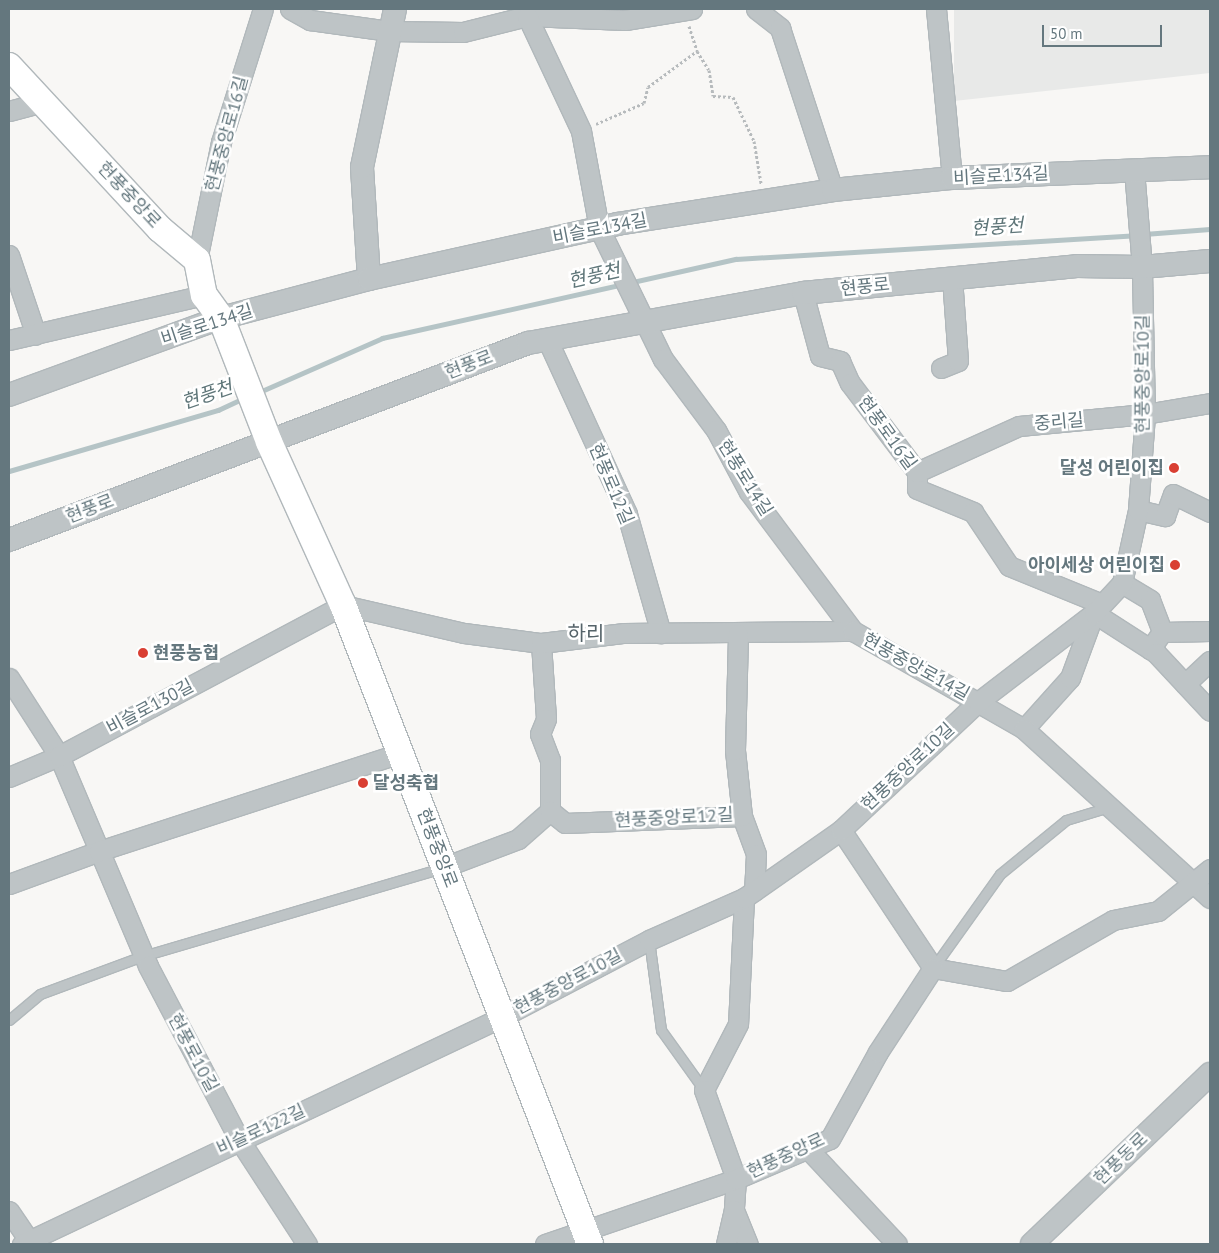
<!DOCTYPE html>
<html>
<head>
<meta charset="utf-8">
<style>
  body { margin:0 }
  #map { position:relative; width:1219px; height:1253px; overflow:hidden; background:#f8f7f5; font-family:"PT Sans","Noto Sans KR",sans-serif }
  div>[style] { position:absolute }
  .built>* { inset:0; background:#e8e9e8 }
  .stream>* { height:5px; margin:-2.5px; padding:0 2.5px; transform-origin:2.5px; border-radius:2.5px; background:#b5c4c6 }
  .path>* { height:3px; margin-top:-1.5px; transform-origin:0; background:repeating-linear-gradient(90deg,#b7bbbd 0 2.5px,transparent 0 5px) }
  .roads { filter:drop-shadow(1px 0 #b1b8bb) drop-shadow(-1px 0 #b1b8bb) drop-shadow(0 1px #b1b8bb) drop-shadow(0 -1px #b1b8bb) }
  .service>* { height:9px; margin:-4.5px; padding:0 4.5px; transform-origin:4.5px; border-radius:4.5px; background:#bec4c6 }
  .minor>* { height:19px; margin:-9.5px; padding:0 9.5px; transform-origin:9.5px; border-radius:9.5px; background:#bec4c6 }
  .tertiary>* { height:22px; margin:-11px; padding:0 11px; transform-origin:11px; border-radius:11px; background:#bec4c6 }
  .secondary>* { height:26px; margin:-13px; padding:0 13px; transform-origin:13px; border-radius:13px; background:#fff }
  .dots>* { width:14px; height:14px; translate:-50% -50%; box-sizing:border-box; border:2px solid #fff; border-radius:50% }
  span { translate:-50% -50%; white-space:nowrap; text-align:center; line-height:1.15; -webkit-text-stroke:5px #fff; paint-order:stroke }
  .street-label { font-size:18px; color:#64777e }
  .poi-label { font-size:18px; color:#64777e; font-weight:700 }
  .right { translate:-100% -50%; text-align:right }
  .left { translate:0 -50%; text-align:left }
  .water-label { font-size:19px; color:#5f7679; font-style:italic }
  .quarter-label { font-size:20px; color:#56646a }
  .frame { position:absolute; inset:0; border:10px solid #64777e; pointer-events:none }
  .scale { position:absolute; left:1042px; top:25px; width:120px; height:22px; box-sizing:border-box; border:2px solid #64777e; border-top:0; padding-left:6px; font-size:15px; line-height:18px; white-space:nowrap; color:#64777e; -webkit-text-stroke:4px #fff; paint-order:stroke }
</style>
</head>
<body>
<div id="map">
  <div class="built">
    <div style="clip-path:polygon(954px 9px,1210px 9px,1210px 73px,954px 101px)"></div>
  </div>
  <div class="stream">
    <div style="left:1144px;top:234px;width:66px;rotate:-4.3deg"></div>
    <div style="left:257px;top:393px;width:137px;rotate:-23.7deg"></div>
    <div style="left:382px;top:338px;width:363px;rotate:-12.6deg"></div>
    <div style="left:736px;top:259px;width:400px;rotate:-3.4deg"></div>
    <div style="left:9px;top:471px;width:218px;rotate:-16.3deg"></div>
    <div style="left:218px;top:410px;width:29px;rotate:-25deg"></div>
  </div>
  <div class="path">
    <div style="left:689px;top:26px;width:26px;rotate:72deg"></div>
    <div style="left:697px;top:51px;width:22px;rotate:58deg"></div>
    <div style="left:709px;top:70px;width:26px;rotate:81deg"></div>
    <div style="left:713px;top:96px;width:20px;rotate:3deg"></div>
    <div style="left:733px;top:97px;width:49px;rotate:64.5deg"></div>
    <div style="left:754px;top:141px;width:43px;rotate:80.5deg"></div>
    <div style="left:596px;top:124px;width:52px;rotate:-23.6deg"></div>
    <div style="left:644px;top:103px;width:16px;rotate:-76deg"></div>
    <div style="left:648px;top:87px;width:61px;rotate:-36.3deg"></div>
  </div>
  <div class="roads">
    <div class="service">
      <div style="left:649px;top:940px;width:91px;rotate:82.4deg"></div>
      <div style="left:661px;top:1030px;width:74px;rotate:54.4deg"></div>
      <div style="left:933px;top:968px;width:115px;rotate:-54.5deg"></div>
      <div style="left:1000px;top:874px;width:85px;rotate:-39.3deg"></div>
      <div style="left:1066px;top:820px;width:45px;rotate:-16.8deg"></div>
      <div style="left:9px;top:1020px;width:40px;rotate:-40deg"></div>
      <div style="left:40px;top:994px;width:110px;rotate:-20.3deg"></div>
      <div style="left:143px;top:956px;width:312px;rotate:-16.4deg"></div>
    </div>
    <div class="minor">
      <div style="left:290px;top:9px;width:23px;rotate:29deg"></div>
      <div style="left:310px;top:20px;width:80px;rotate:7.9deg"></div>
      <div style="left:389px;top:31px;width:74px;rotate:0.8deg"></div>
      <div style="left:463px;top:32px;width:66px;rotate:-14deg"></div>
      <div style="left:527px;top:16px;width:98px;rotate:2.3deg"></div>
      <div style="left:625px;top:20px;width:68px;rotate:-9.3deg"></div>
      <div style="left:527px;top:9px;width:7px;rotate:90deg"></div>
      <div style="left:527px;top:16px;width:127px;rotate:64.8deg"></div>
      <div style="left:581px;top:131px;width:99px;rotate:79.5deg"></div>
      <div style="left:599px;top:228px;width:146px;rotate:64deg"></div>
      <div style="left:663px;top:359px;width:89px;rotate:53.3deg"></div>
      <div style="left:716px;top:430px;width:70px;rotate:62deg"></div>
      <div style="left:749px;top:492px;width:174px;rotate:53.2deg"></div>
      <div style="left:756px;top:9px;width:31px;rotate:38deg"></div>
      <div style="left:780px;top:28px;width:170px;rotate:71.9deg"></div>
      <div style="left:936px;top:9px;width:170px;rotate:84.6deg"></div>
      <div style="left:9px;top:111px;width:34px;rotate:-15deg"></div>
      <div style="left:9px;top:255px;width:84px;rotate:71.4deg"></div>
      <div style="left:197px;top:260px;width:120px;rotate:-78.5deg"></div>
      <div style="left:221px;top:142px;width:139px;rotate:-72.5deg"></div>
      <div style="left:803px;top:293px;width:65px;rotate:74.9deg"></div>
      <div style="left:820px;top:356px;width:21px;rotate:14deg"></div>
      <div style="left:840px;top:361px;width:24px;rotate:66deg"></div>
      <div style="left:850px;top:383px;width:111px;rotate:53deg"></div>
      <div style="left:917px;top:472px;width:17px;rotate:90deg"></div>
      <div style="left:917px;top:489px;width:61px;rotate:22.3deg"></div>
      <div style="left:973px;top:512px;width:65px;rotate:56.3deg"></div>
      <div style="left:1009px;top:566px;width:100px;rotate:22.2deg"></div>
      <div style="left:547px;top:339px;width:192px;rotate:65.4deg"></div>
      <div style="left:627px;top:514px;width:124px;rotate:74.1deg"></div>
      <div style="left:9px;top:340px;width:200px;rotate:-13deg"></div>
      <div style="left:941px;top:368px;width:18px;rotate:-22deg"></div>
      <div style="left:958px;top:361px;width:83px;rotate:-94.1deg"></div>
      <div style="left:917px;top:472px;width:112px;rotate:-24.3deg"></div>
      <div style="left:1019px;top:426px;width:127px;rotate:-5.4deg"></div>
      <div style="left:1145px;top:414px;width:66px;rotate:-9.6deg"></div>
      <div style="left:1138px;top:510px;width:28px;rotate:13deg"></div>
      <div style="left:1165px;top:516px;width:23px;rotate:-70deg"></div>
      <div style="left:1173px;top:494px;width:41px;rotate:25.9deg"></div>
      <div style="left:1122px;top:583px;width:33px;rotate:31deg"></div>
      <div style="left:1150px;top:600px;width:34px;rotate:69deg"></div>
      <div style="left:1162px;top:632px;width:21px;rotate:125deg"></div>
      <div style="left:1162px;top:632px;width:48px;rotate:-1.2deg"></div>
      <div style="left:541px;top:643px;width:76px;rotate:86.2deg"></div>
      <div style="left:546px;top:719px;width:16px;rotate:112deg"></div>
      <div style="left:540px;top:734px;width:28px;rotate:69deg"></div>
      <div style="left:550px;top:760px;width:51px;rotate:90deg"></div>
      <div style="left:9px;top:678px;width:93px;rotate:57.3deg"></div>
      <div style="left:59px;top:756px;width:228px;rotate:67deg"></div>
      <div style="left:148px;top:966px;width:198px;rotate:62.3deg"></div>
      <div style="left:240px;top:1141px;width:123px;rotate:57deg"></div>
      <div style="left:1185px;top:684px;width:34px;rotate:-43deg"></div>
      <div style="left:1024px;top:729px;width:69px;rotate:-48deg"></div>
      <div style="left:1070px;top:678px;width:69px;rotate:-69.7deg"></div>
      <div style="left:1094px;top:613px;width:74px;rotate:32.8deg"></div>
      <div style="left:1156px;top:653px;width:79px;rotate:47deg"></div>
      <div style="left:9px;top:777px;width:54px;rotate:-22.8deg"></div>
      <div style="left:59px;top:756px;width:322px;rotate:-28deg"></div>
      <div style="left:343px;top:605px;width:124px;rotate:13deg"></div>
      <div style="left:464px;top:633px;width:78px;rotate:7.4deg"></div>
      <div style="left:541px;top:643px;width:84px;rotate:-6.9deg"></div>
      <div style="left:624px;top:633px;width:229px;rotate:-0.5deg"></div>
      <div style="left:853px;top:631px;width:197px;rotate:29.8deg"></div>
      <div style="left:1024px;top:729px;width:251px;rotate:42.3deg"></div>
      <div style="left:742px;top:816px;width:40px;rotate:69.8deg"></div>
      <div style="left:756px;top:854px;width:37px;rotate:93deg"></div>
      <div style="left:841px;top:830px;width:166px;rotate:56.3deg"></div>
      <div style="left:933px;top:968px;width:75px;rotate:10deg"></div>
      <div style="left:1007px;top:981px;width:122px;rotate:-29.9deg"></div>
      <div style="left:1113px;top:920px;width:46px;rotate:-11.3deg"></div>
      <div style="left:1158px;top:911px;width:67px;rotate:-38.9deg"></div>
      <div style="left:444px;top:867px;width:79px;rotate:-20.7deg"></div>
      <div style="left:518px;top:839px;width:43px;rotate:-41.2deg"></div>
      <div style="left:550px;top:811px;width:19px;rotate:39deg"></div>
      <div style="left:565px;top:823px;width:177px;rotate:-2.3deg"></div>
      <div style="left:742px;top:816px;width:66px;rotate:-96.1deg"></div>
      <div style="left:735px;top:750px;width:116px;rotate:-88.5deg"></div>
      <div style="left:9px;top:884px;width:96px;rotate:-20.1deg"></div>
      <div style="left:99px;top:851px;width:317px;rotate:-18deg"></div>
      <div style="left:744px;top:898px;width:126px;rotate:92.7deg"></div>
      <div style="left:738px;top:1024px;width:74px;rotate:117.3deg"></div>
      <div style="left:704px;top:1090px;width:95px;rotate:70.2deg"></div>
      <div style="left:736px;top:1179px;width:31px;rotate:94deg"></div>
      <div style="left:734px;top:1210px;width:37px;rotate:68deg"></div>
      <div style="left:808px;top:1149px;width:130px;rotate:46.9deg"></div>
      <div style="left:9px;top:1211px;width:34px;rotate:56deg"></div>
      <div style="left:22px;top:1244px;width:531px;rotate:-25.31deg"></div>
      <div style="left:502px;top:1017px;width:166px;rotate:-27.6deg"></div>
      <div style="left:649px;top:940px;width:104px;rotate:-23.9deg"></div>
      <div style="left:744px;top:898px;width:118px;rotate:-35deg"></div>
      <div style="left:841px;top:830px;width:187px;rotate:-43.1deg"></div>
      <div style="left:978px;top:702px;width:146px;rotate:-37.5deg"></div>
      <div style="left:1094px;top:613px;width:41px;rotate:-47deg"></div>
      <div style="left:1122px;top:583px;width:75px;rotate:-77.6deg"></div>
      <div style="left:1138px;top:510px;width:96px;rotate:-85.8deg"></div>
      <div style="left:1145px;top:414px;width:147px;rotate:-91.2deg"></div>
      <div style="left:1142px;top:267px;width:98px;rotate:-94.7deg"></div>
      <div style="left:545px;top:1244px;width:202px;rotate:-18.8deg"></div>
      <div style="left:736px;top:1179px;width:102px;rotate:-23.1deg"></div>
      <div style="left:830px;top:1139px;width:99px;rotate:-61.1deg"></div>
      <div style="left:878px;top:1052px;width:100px;rotate:-56.8deg"></div>
      <div style="left:726px;top:1244px;width:35px;rotate:-77deg"></div>
    </div>
    <div class="tertiary">
      <div style="left:369px;top:279px;width:112px;rotate:-93.6deg"></div>
      <div style="left:362px;top:167px;width:161px;rotate:-78.2deg"></div>
      <div style="left:9px;top:395px;width:226px;rotate:-20deg"></div>
      <div style="left:221px;top:318px;width:153px;rotate:-14.8deg"></div>
      <div style="left:369px;top:279px;width:254px;rotate:-12.5deg"></div>
      <div style="left:617px;top:224px;width:219px;rotate:-8.9deg"></div>
      <div style="left:833px;top:190px;width:120px;rotate:-5.8deg"></div>
      <div style="left:952px;top:178px;width:258px;rotate:-2.4deg"></div>
      <div style="left:9px;top:540px;width:555px;rotate:-20.79deg"></div>
      <div style="left:528px;top:343px;width:280px;rotate:-10.3deg"></div>
      <div style="left:803px;top:293px;width:275px;rotate:-5.6deg"></div>
      <div style="left:1077px;top:266px;width:65px;rotate:0.9deg"></div>
      <div style="left:1142px;top:267px;width:68px;rotate:-5deg"></div>
      <div style="left:1032px;top:1244px;width:246px;rotate:-43.7deg"></div>
    </div>
    <div class="secondary">
      <div style="left:9px;top:66px;width:222px;rotate:47.2deg"></div>
      <div style="left:160px;top:229px;width:48px;rotate:40deg"></div>
      <div style="left:197px;top:260px;width:36px;rotate:79deg"></div>
      <div style="left:204px;top:295px;width:29px;rotate:54deg"></div>
      <div style="left:221px;top:318px;width:133px;rotate:68.8deg"></div>
      <div style="left:269px;top:442px;width:179px;rotate:65.6deg"></div>
      <div style="left:343px;top:605px;width:685px;rotate:68.87deg"></div>
    </div>
  </div>
  <div class="dots">
    <div style="left:1174px;top:468px;background:#d93f33"></div>
    <div style="left:1175px;top:565px;background:#d93f33"></div>
    <div style="left:143px;top:653px;background:#d93f33"></div>
    <div style="left:363px;top:783px;background:#d93f33"></div>
  </div>
  <div class="street-label">
    <span style="left:227px;top:134px;rotate:-75deg">현풍중앙로16길</span>
    <span style="left:1001px;top:176px;rotate:-3deg">비슬로134길</span>
    <span style="left:129px;top:195px;rotate:47deg">현풍중앙로</span>
    <span style="left:600px;top:229px;rotate:-11deg">비슬로134길</span>
    <span style="left:865px;top:287px;rotate:-6deg">현풍로</span>
    <span style="left:207px;top:325px;rotate:-18deg">비슬로134길</span>
    <span style="left:469px;top:365px;rotate:-21deg">현풍로</span>
    <span style="left:1143px;top:374px;rotate:-90deg">현풍중앙로10길</span>
    <span style="left:1059px;top:422px;rotate:-5deg">중리길</span>
    <span style="left:887px;top:433px;rotate:54deg">현풍로16길</span>
    <span style="left:745px;top:478px;rotate:58deg">현풍로14길</span>
    <span style="left:611px;top:484px;rotate:67deg">현풍로12길</span>
    <span style="left:90px;top:509px;rotate:-21deg">현풍로</span>
    <span style="left:916px;top:667px;rotate:29deg">현풍중앙로14길</span>
    <span style="left:150px;top:707px;rotate:-28deg">비슬로130길</span>
    <span style="left:908px;top:767px;rotate:-43deg">현풍중앙로10길</span>
    <span style="left:674px;top:818px;rotate:-3deg">현풍중앙로12길</span>
    <span style="left:437px;top:848px;rotate:69deg">현풍중앙로</span>
    <span style="left:568px;top:982px;rotate:-28deg">현풍중앙로10길</span>
    <span style="left:193px;top:1053px;rotate:62deg">현풍로10길</span>
    <span style="left:261px;top:1130px;rotate:-25deg">비슬로122길</span>
    <span style="left:786px;top:1156px;rotate:-25deg">현풍중앙로</span>
    <span style="left:1121px;top:1159px;rotate:-44deg">현풍동로</span>
  </div>
  <div class="poi-label">
    <span class="right" style="left:1164px;top:468px">달성 어린이집</span>
    <span class="right" style="left:1165px;top:565px">아이세상 어린이집</span>
    <span class="left" style="left:153px;top:653px">현풍농협</span>
    <span class="left" style="left:373px;top:783px">달성축협</span>
  </div>
  <div class="water-label">
    <span style="left:997px;top:227px;rotate:-4deg">현풍천</span>
    <span style="left:594px;top:276px;rotate:-13deg">현풍천</span>
    <span style="left:207px;top:395px;rotate:-19deg">현풍천</span>
  </div>
  <div class="quarter-label">
    <span style="left:586px;top:633px">하리</span>
  </div>
  <div class="frame"></div>
  <div class="scale">50 m</div>
</div>
</body>
</html>
